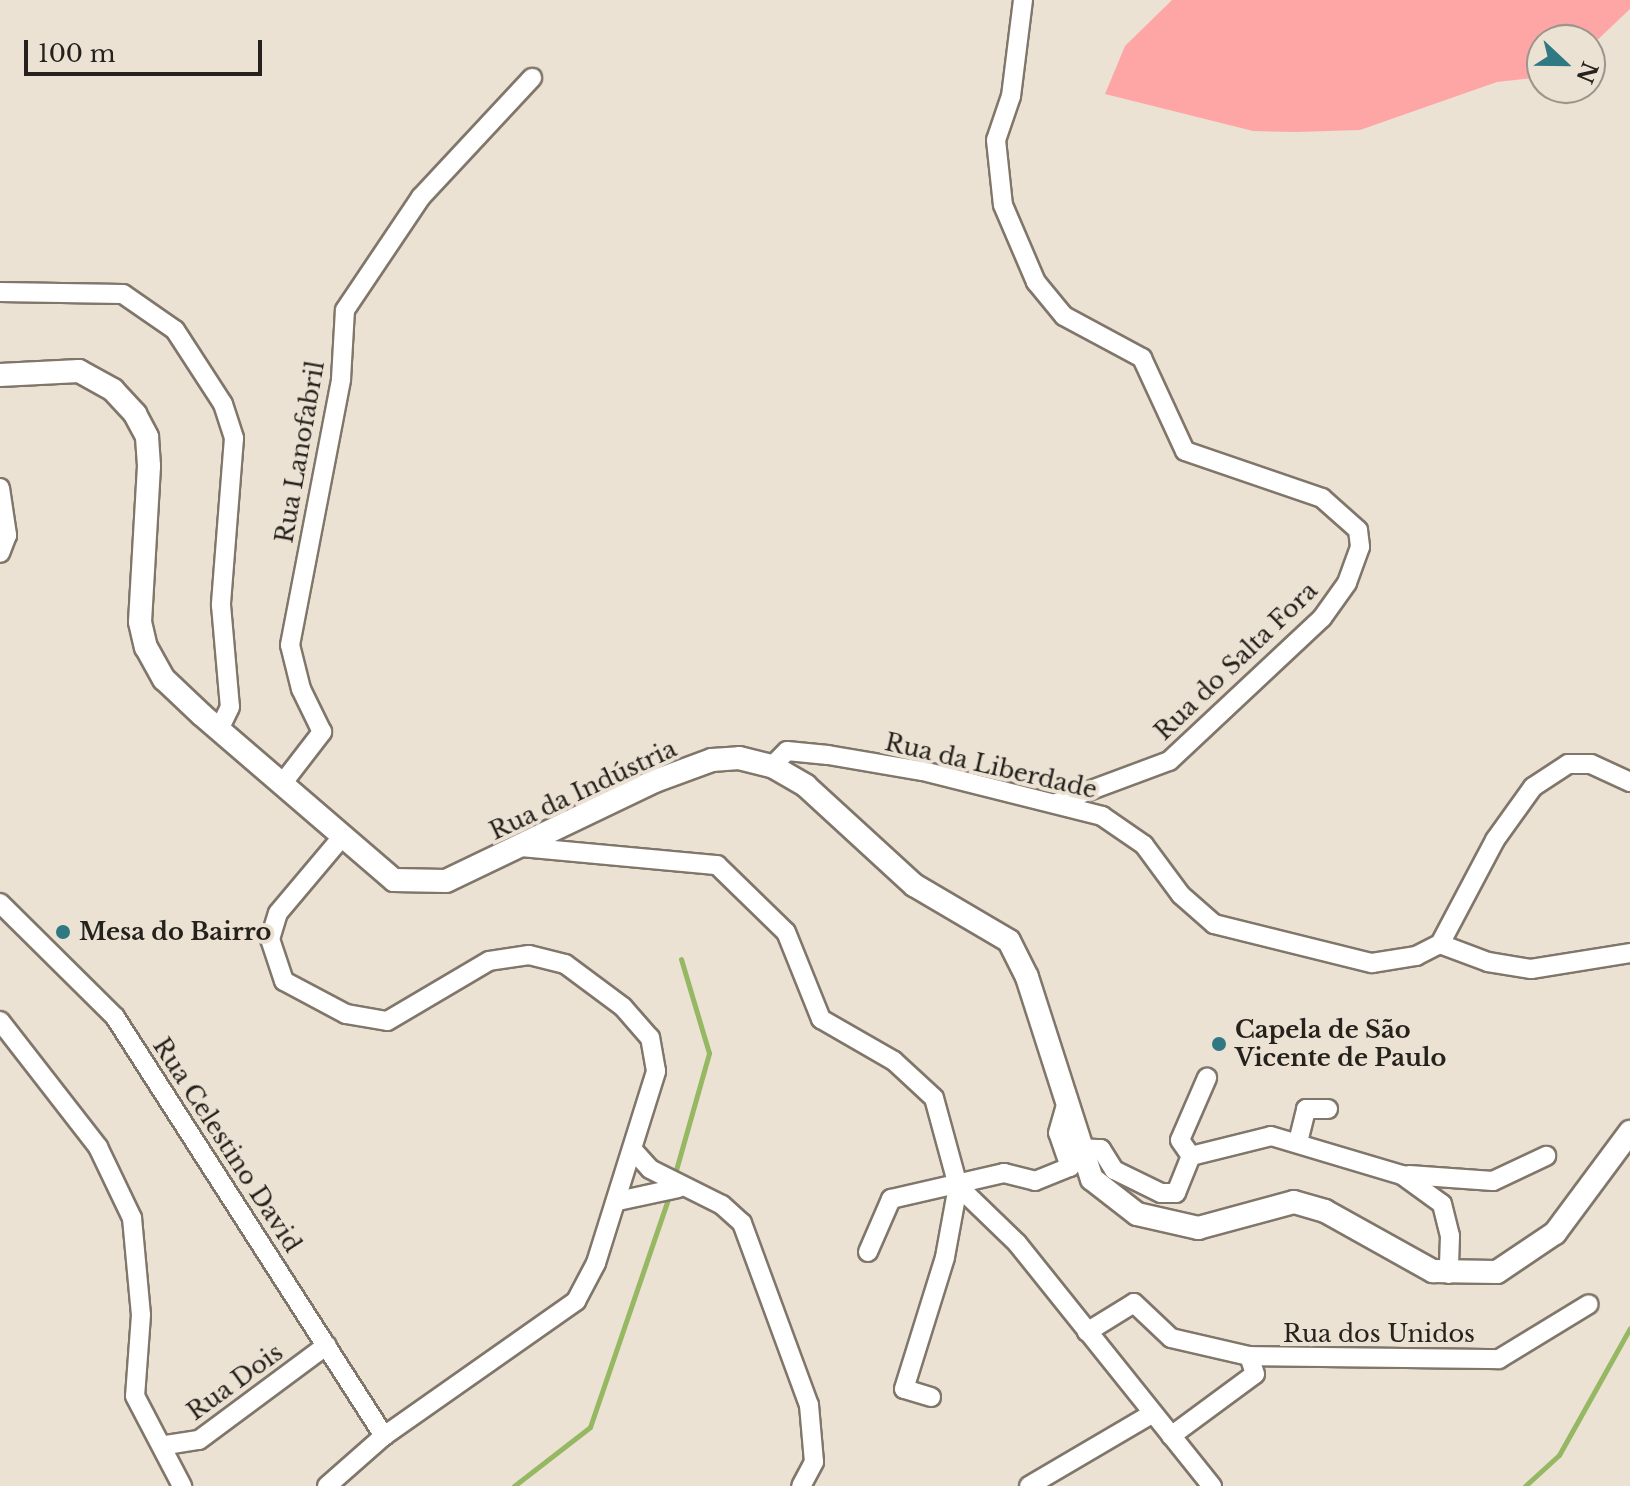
<!DOCTYPE html>
<html>
<head>
<meta charset="utf-8">
<style>
  body { margin:0 }
  #map { position:relative; width:1630px; height:1486px; overflow:hidden; background:#ece2d4; font-family:"Libre Baskerville",serif }
  div>[style] { position:absolute }
  .green>* { inset:0; background:#fda6a5 }
  .stream>* { height:5px; margin:-2.5px; padding:0 2.5px; transform-origin:2.5px; border-radius:2.5px; background:#96b862 }
  .roads { filter:drop-shadow(2px 0 #80766a) drop-shadow(-2px 0 #80766a) drop-shadow(0 2px #80766a) drop-shadow(0 -2px #80766a) }
  .minor>* { height:18px; margin:-9px; padding:0 9px; transform-origin:9px; border-radius:9px; background:#fff }
  .tertiary>* { height:22px; margin:-11px; padding:0 11px; transform-origin:11px; border-radius:11px; background:#fff }
  .dots>* { width:22px; height:22px; translate:-50% -50%; box-sizing:border-box; border:4px solid #ece2d4; border-radius:50% }
  span { translate:-50% -50%; white-space:nowrap; text-align:center; line-height:1.15; -webkit-text-stroke:8px #ece2d4; paint-order:stroke }
  .street-label { font-size:24px; color:#25221d }
  .poi-label { font-size:24px; color:#25221d; font-weight:700 }
  .left { translate:0 -50%; text-align:left }
  .north { position:absolute; left:1526px; top:24px; width:80px; height:80px; box-sizing:border-box; background:#ece2d4; border:2px solid #9c958b; border-radius:50%; rotate:112deg; font-size:22px; font-weight:700; line-height:32px; text-align:center; color:#25221d }
  .north::after { content:''; display:block; margin:auto; width:28px; height:36px; background:#307882; clip-path:polygon(50% 0,100% 100%,50% 72%,0 100%) }
  .scale { position:absolute; left:24px; top:40px; width:238px; height:36px; box-sizing:border-box; border:4px solid #25221d; border-top:0; padding-left:10px; font-size:24px; line-height:28px; white-space:nowrap; color:#25221d; -webkit-text-stroke:6px #ece2d4; paint-order:stroke }
</style>
</head>
<body>
<div id="map">
  <div class="green">
    <div style="clip-path:polygon(1172px 0,1630px 0,1630px 9px,1590px 47px,1590px 40px,1542px 40px,1542px 77px,1497px 82px,1360px 130px,1296px 132px,1253px 131px,1105px 94px,1125px 46px)"></div>
  </div>
  <div class="stream">
    <div style="left:674px;top:1177px;width:129px;rotate:-74.2deg"></div>
    <div style="left:709px;top:1053px;width:98px;rotate:-106.6deg"></div>
    <div style="left:514px;top:1486px;width:96px;rotate:-37.8deg"></div>
    <div style="left:590px;top:1427px;width:244px;rotate:-71.1deg"></div>
    <div style="left:1525px;top:1486px;width:46px;rotate:-42.4deg"></div>
    <div style="left:1559px;top:1455px;width:145px;rotate:-60.8deg"></div>
  </div>
  <div class="roads">
    <div class="minor">
      <div style="left:1023px;top:0;width:97px;rotate:97.1deg"></div>
      <div style="left:1011px;top:96px;width:46px;rotate:108.8deg"></div>
      <div style="left:996px;top:140px;width:65px;rotate:83.9deg"></div>
      <div style="left:1003px;top:205px;width:84px;rotate:66.8deg"></div>
      <div style="left:1036px;top:282px;width:44px;rotate:50.5deg"></div>
      <div style="left:1064px;top:316px;width:89px;rotate:28.3deg"></div>
      <div style="left:1142px;top:358px;width:102px;rotate:65.2deg"></div>
      <div style="left:1185px;top:451px;width:145px;rotate:18.9deg"></div>
      <div style="left:1322px;top:498px;width:48px;rotate:41.6deg"></div>
      <div style="left:1358px;top:530px;width:17px;rotate:83deg"></div>
      <div style="left:1360px;top:547px;width:38px;rotate:110deg"></div>
      <div style="left:1347px;top:583px;width:43px;rotate:125.5deg"></div>
      <div style="left:1322px;top:618px;width:209px;rotate:136.9deg"></div>
      <div style="left:1169px;top:761px;width:121px;rotate:159.6deg"></div>
      <div style="left:0;top:292px;width:123px;rotate:0.9deg"></div>
      <div style="left:123px;top:294px;width:63px;rotate:34.7deg"></div>
      <div style="left:175px;top:330px;width:88px;rotate:57deg"></div>
      <div style="left:223px;top:404px;width:36px;rotate:72deg"></div>
      <div style="left:234px;top:438px;width:168px;rotate:94.5deg"></div>
      <div style="left:221px;top:605px;width:102px;rotate:85deg"></div>
      <div style="left:230px;top:707px;width:25px;rotate:116deg"></div>
      <div style="left:0;top:488px;width:48px;rotate:81.5deg"></div>
      <div style="left:7px;top:535px;width:19px;rotate:111deg"></div>
      <div style="left:772px;top:766px;width:21px;rotate:-45deg"></div>
      <div style="left:787px;top:751px;width:41px;rotate:5.6deg"></div>
      <div style="left:828px;top:755px;width:96px;rotate:9.6deg"></div>
      <div style="left:923px;top:771px;width:185px;rotate:14.1deg"></div>
      <div style="left:1102px;top:816px;width:51px;rotate:34.6deg"></div>
      <div style="left:1144px;top:845px;width:62px;rotate:53.5deg"></div>
      <div style="left:1181px;top:895px;width:44px;rotate:41.3deg"></div>
      <div style="left:1214px;top:924px;width:163px;rotate:13.9deg"></div>
      <div style="left:1372px;top:963px;width:45px;rotate:-9deg"></div>
      <div style="left:1416px;top:956px;width:27px;rotate:-27deg"></div>
      <div style="left:1440px;top:944px;width:118px;rotate:-62.1deg"></div>
      <div style="left:1495px;top:840px;width:65px;rotate:-54.4deg"></div>
      <div style="left:1533px;top:787px;width:42px;rotate:-33.3deg"></div>
      <div style="left:1568px;top:764px;width:23px"></div>
      <div style="left:1591px;top:764px;width:43px;rotate:24.8deg"></div>
      <div style="left:282px;top:784px;width:66px;rotate:-52.4deg"></div>
      <div style="left:322px;top:732px;width:48px;rotate:-116deg"></div>
      <div style="left:301px;top:689px;width:45px;rotate:-104deg"></div>
      <div style="left:290px;top:645px;width:271px;rotate:-79.1deg"></div>
      <div style="left:341px;top:379px;width:69px;rotate:-86.7deg"></div>
      <div style="left:345px;top:310px;width:136px;rotate:-56.1deg"></div>
      <div style="left:421px;top:197px;width:163px;rotate:-47deg"></div>
      <div style="left:522px;top:847px;width:196px;rotate:5.3deg"></div>
      <div style="left:717px;top:865px;width:96px;rotate:44.2deg"></div>
      <div style="left:786px;top:932px;width:94px;rotate:68.1deg"></div>
      <div style="left:821px;top:1019px;width:84px;rotate:29.9deg"></div>
      <div style="left:894px;top:1061px;width:54px;rotate:42.8deg"></div>
      <div style="left:934px;top:1098px;width:91px;rotate:74.7deg"></div>
      <div style="left:958px;top:1186px;width:82px;rotate:44deg"></div>
      <div style="left:1017px;top:1243px;width:312px;rotate:51.3deg"></div>
      <div style="left:0;top:903px;width:162px;rotate:44.7deg"></div>
      <div style="left:115px;top:1017px;width:498px;rotate:57.3deg"></div>
      <div style="left:384px;top:1436px;width:235px;rotate:-35.1deg"></div>
      <div style="left:576px;top:1301px;width:43px;rotate:-62.2deg"></div>
      <div style="left:596px;top:1263px;width:201px;rotate:-72.6deg"></div>
      <div style="left:656px;top:1071px;width:34px;rotate:-100deg"></div>
      <div style="left:650px;top:1038px;width:41px;rotate:-131.1deg"></div>
      <div style="left:623px;top:1007px;width:72px;rotate:-143.4deg"></div>
      <div style="left:565px;top:964px;width:37px;rotate:-166deg"></div>
      <div style="left:529px;top:955px;width:40px;rotate:171.5deg"></div>
      <div style="left:489px;top:961px;width:118px;rotate:149.5deg"></div>
      <div style="left:387px;top:1021px;width:42px;rotate:-170.3deg"></div>
      <div style="left:346px;top:1014px;width:70px;rotate:-152deg"></div>
      <div style="left:284px;top:981px;width:44px;rotate:-108.4deg"></div>
      <div style="left:270px;top:939px;width:27px;rotate:-73deg"></div>
      <div style="left:278px;top:913px;width:99px;rotate:-49.9deg"></div>
      <div style="left:1440px;top:944px;width:51px;rotate:20.6deg"></div>
      <div style="left:1488px;top:962px;width:44px;rotate:9.2deg"></div>
      <div style="left:1531px;top:969px;width:100px;rotate:-9.2deg"></div>
      <div style="left:0;top:1021px;width:160px;rotate:52.1deg"></div>
      <div style="left:98px;top:1147px;width:79px;rotate:64.4deg"></div>
      <div style="left:132px;top:1218px;width:97px;rotate:84.7deg"></div>
      <div style="left:141px;top:1315px;width:81px;rotate:94.2deg"></div>
      <div style="left:135px;top:1396px;width:102px;rotate:62.4deg"></div>
      <div style="left:1298px;top:1142px;width:34px;rotate:-76deg"></div>
      <div style="left:1306px;top:1109px;width:22px"></div>
      <div style="left:1079px;top:1148px;width:22px;rotate:3deg"></div>
      <div style="left:1101px;top:1149px;width:25px;rotate:58deg"></div>
      <div style="left:1114px;top:1170px;width:52px;rotate:26.1deg"></div>
      <div style="left:1161px;top:1193px;width:15px"></div>
      <div style="left:1176px;top:1193px;width:40px;rotate:-68deg"></div>
      <div style="left:633px;top:1150px;width:25px;rotate:48deg"></div>
      <div style="left:650px;top:1169px;width:80px;rotate:26.6deg"></div>
      <div style="left:722px;top:1205px;width:27px;rotate:42deg"></div>
      <div style="left:742px;top:1223px;width:194px;rotate:69.8deg"></div>
      <div style="left:809px;top:1405px;width:57px;rotate:85deg"></div>
      <div style="left:814px;top:1462px;width:27px;rotate:118deg"></div>
      <div style="left:1191px;top:1156px;width:82px;rotate:-14deg"></div>
      <div style="left:1271px;top:1136px;width:137px;rotate:16.6deg"></div>
      <div style="left:1402px;top:1175px;width:49px;rotate:35.9deg"></div>
      <div style="left:1442px;top:1204px;width:33px;rotate:76deg"></div>
      <div style="left:1450px;top:1236px;width:38px;rotate:92deg"></div>
      <div style="left:1191px;top:1156px;width:19px;rotate:-125deg"></div>
      <div style="left:1180px;top:1140px;width:68px;rotate:-66.5deg"></div>
      <div style="left:1409px;top:1175px;width:84px;rotate:4.1deg"></div>
      <div style="left:1493px;top:1181px;width:59px;rotate:-25.3deg"></div>
      <div style="left:618px;top:1201px;width:61px;rotate:-12.2deg"></div>
      <div style="left:868px;top:1252px;width:58px;rotate:-66.5deg"></div>
      <div style="left:891px;top:1199px;width:116px;rotate:-13deg"></div>
      <div style="left:1004px;top:1173px;width:32px;rotate:14deg"></div>
      <div style="left:1035px;top:1181px;width:38px;rotate:-22deg"></div>
      <div style="left:1070px;top:1167px;width:36px;rotate:-109deg"></div>
      <div style="left:1058px;top:1133px;width:26px;rotate:-74deg"></div>
      <div style="left:1087px;top:1332px;width:55px;rotate:-31.7deg"></div>
      <div style="left:1134px;top:1303px;width:51px;rotate:43.4deg"></div>
      <div style="left:1171px;top:1338px;width:80px;rotate:13deg"></div>
      <div style="left:1249px;top:1356px;width:250px;rotate:0.7deg"></div>
      <div style="left:1499px;top:1359px;width:105px;rotate:-31.4deg"></div>
      <div style="left:931px;top:1397px;width:28px;rotate:-163deg"></div>
      <div style="left:904px;top:1389px;width:138px;rotate:-72.7deg"></div>
      <div style="left:945px;top:1257px;width:72px;rotate:-79.6deg"></div>
      <div style="left:1171px;top:1436px;width:104px;rotate:-36.4deg"></div>
      <div style="left:1255px;top:1374px;width:19px;rotate:-108deg"></div>
      <div style="left:166px;top:1445px;width:33px;rotate:-9deg"></div>
      <div style="left:199px;top:1440px;width:159px;rotate:-36.6deg"></div>
      <div style="left:327px;top:1486px;width:76px;rotate:-41.3deg"></div>
      <div style="left:1029px;top:1486px;width:140px;rotate:-30.4deg"></div>
    </div>
    <div class="tertiary">
      <div style="left:0;top:375px;width:79px;rotate:-2.9deg"></div>
      <div style="left:79px;top:371px;width:39px;rotate:29deg"></div>
      <div style="left:113px;top:390px;width:33px;rotate:47deg"></div>
      <div style="left:135px;top:414px;width:26px;rotate:62deg"></div>
      <div style="left:147px;top:437px;width:29px;rotate:86deg"></div>
      <div style="left:149px;top:466px;width:156px;rotate:93.3deg"></div>
      <div style="left:140px;top:622px;width:26px;rotate:77deg"></div>
      <div style="left:146px;top:647px;width:37px;rotate:61deg"></div>
      <div style="left:164px;top:679px;width:52px;rotate:43.5deg"></div>
      <div style="left:202px;top:715px;width:253px;rotate:40.7deg"></div>
      <div style="left:394px;top:880px;width:52px;rotate:1.1deg"></div>
      <div style="left:446px;top:881px;width:232px;rotate:-25.6deg"></div>
      <div style="left:655px;top:781px;width:61px;rotate:-20.2deg"></div>
      <div style="left:712px;top:760px;width:27px;rotate:-4deg"></div>
      <div style="left:739px;top:758px;width:34px;rotate:14deg"></div>
      <div style="left:772px;top:766px;width:39px;rotate:30deg"></div>
      <div style="left:806px;top:786px;width:147px;rotate:42.5deg"></div>
      <div style="left:914px;top:885px;width:110px;rotate:30.5deg"></div>
      <div style="left:1009px;top:941px;width:40px;rotate:63.4deg"></div>
      <div style="left:1027px;top:977px;width:212px;rotate:72.2deg"></div>
      <div style="left:1092px;top:1179px;width:57px;rotate:37.9deg"></div>
      <div style="left:1137px;top:1214px;width:63px;rotate:12.9deg"></div>
      <div style="left:1198px;top:1228px;width:99px;rotate:-15.2deg"></div>
      <div style="left:1294px;top:1202px;width:32px;rotate:16deg"></div>
      <div style="left:1325px;top:1211px;width:124px;rotate:29.1deg"></div>
      <div style="left:1433px;top:1271px;width:64px;rotate:0.9deg"></div>
      <div style="left:1497px;top:1272px;width:70px;rotate:-33.9deg"></div>
      <div style="left:1555px;top:1233px;width:126px;rotate:-53.4deg"></div>
    </div>
  </div>
  <div class="dots">
    <div style="left:63px;top:932px;background:#307882"></div>
    <div style="left:1219px;top:1044px;background:#307882"></div>
  </div>
  <div class="street-label">
    <span style="left:300px;top:452px;rotate:-80deg">Rua Lanofabril</span>
    <span style="left:1236px;top:661px;rotate:-44deg">Rua do Salta Fora</span>
    <span style="left:991px;top:766px;rotate:13deg">Rua da Liberdade</span>
    <span style="left:583px;top:790px;rotate:-25deg">Rua da Indústria</span>
    <span style="left:227px;top:1145px;rotate:57deg">Rua Celestino David</span>
    <span style="left:1379px;top:1334px">Rua dos Unidos</span>
    <span style="left:235px;top:1382px;rotate:-36deg">Rua Dois</span>
  </div>
  <div class="poi-label">
    <span class="left" style="left:79px;top:932px">Mesa do Bairro</span>
    <span class="left" style="left:1235px;top:1044px">Capela de São<br>Vicente de Paulo</span>
  </div>
  <div class="north">N</div>
  <div class="scale">100 m</div>
</div>
</body>
</html>
